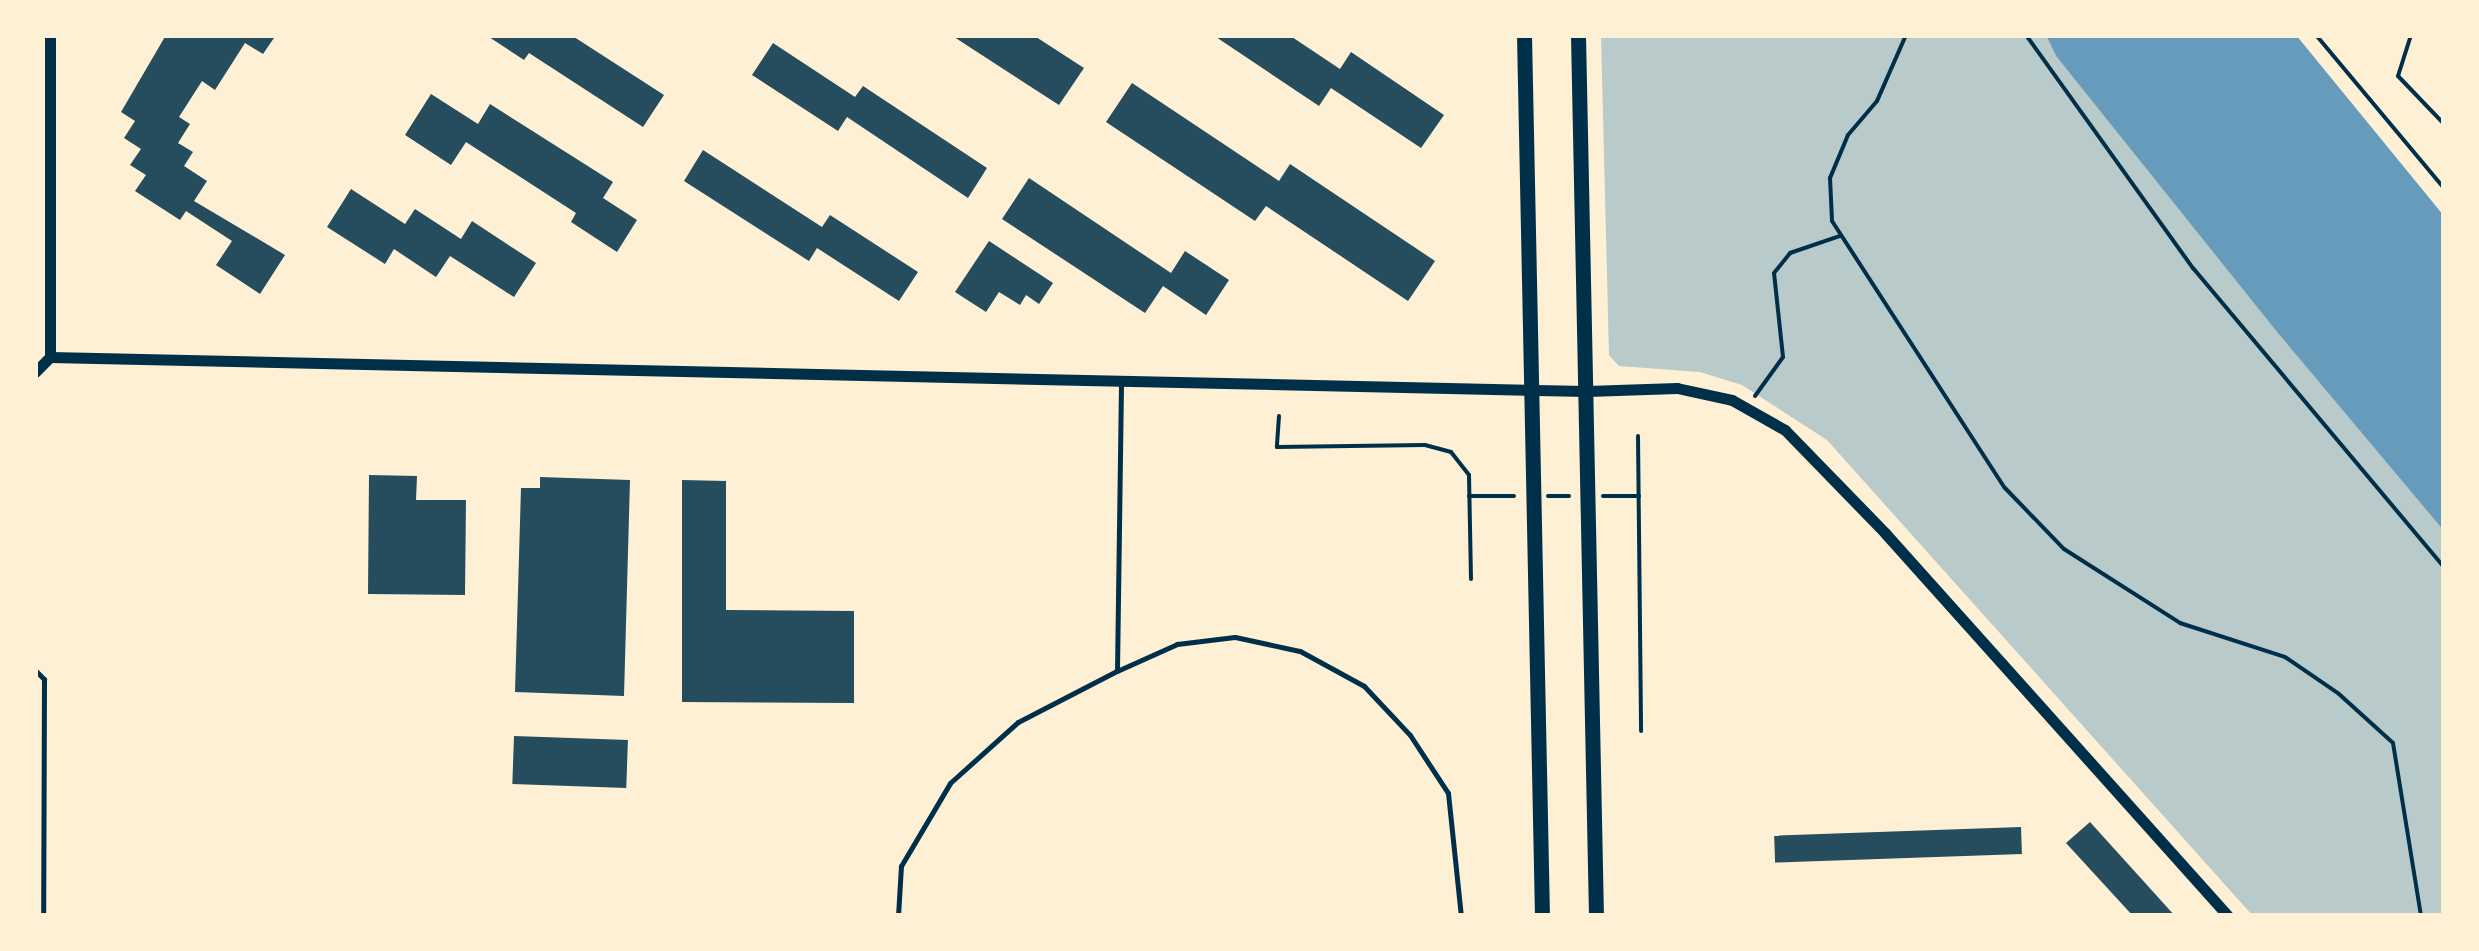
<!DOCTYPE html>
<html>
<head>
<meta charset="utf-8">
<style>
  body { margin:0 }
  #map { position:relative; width:2479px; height:951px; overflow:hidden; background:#fdf0d5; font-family:"Varela Round",sans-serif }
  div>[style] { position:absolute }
  .green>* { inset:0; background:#b9caca }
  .water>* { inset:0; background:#669bbc }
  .building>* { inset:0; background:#264d5e; transform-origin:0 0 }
  .path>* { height:4px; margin:-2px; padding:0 2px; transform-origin:2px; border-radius:2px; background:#003049 }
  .service>* { height:5px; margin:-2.5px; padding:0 2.5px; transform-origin:2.5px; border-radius:2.5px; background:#003049 }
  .tertiary>* { height:11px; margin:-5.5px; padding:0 5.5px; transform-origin:5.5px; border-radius:5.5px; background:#003049 }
  .primary>* { height:15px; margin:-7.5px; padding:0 7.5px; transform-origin:7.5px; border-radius:7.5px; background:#003049 }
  span { translate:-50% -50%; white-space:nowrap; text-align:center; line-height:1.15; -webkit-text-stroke:9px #fdf0d5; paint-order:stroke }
  .frame { position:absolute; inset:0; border:38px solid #fdf0d5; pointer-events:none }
</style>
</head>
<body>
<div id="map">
  <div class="green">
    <div style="clip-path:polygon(1601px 35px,2046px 35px,2056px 56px,2277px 332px,2444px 531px,2444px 916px,2253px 916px,1827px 440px,1742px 385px,1700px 372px,1619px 366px,1609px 355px)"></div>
  </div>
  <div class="water">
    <div style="clip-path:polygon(2046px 35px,2296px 35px,2444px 216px,2444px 531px,2277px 332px,2056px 56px)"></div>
  </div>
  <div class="building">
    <div style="clip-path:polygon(166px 35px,276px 35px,263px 54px,245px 43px,215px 90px,202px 81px,179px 117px,190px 124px,178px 143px,193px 152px,184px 166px,207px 181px,194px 201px,285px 255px,260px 294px,216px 265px,232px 241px,186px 211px,180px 220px,135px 191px,146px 175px,130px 165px,141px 149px,124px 138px,135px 121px,121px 112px)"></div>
    <div style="clip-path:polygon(486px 35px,571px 35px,664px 95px,643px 127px,529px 53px,524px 60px)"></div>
    <div style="clip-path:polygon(951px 35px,1033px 35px,1084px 68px,1059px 105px)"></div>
    <div style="clip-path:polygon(1213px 35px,1289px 35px,1340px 69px,1351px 52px,1444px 115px,1421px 148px,1331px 88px,1319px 106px)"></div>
    <div style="clip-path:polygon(773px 43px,855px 97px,863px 86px,987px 168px,968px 198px,847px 117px,838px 131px,752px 75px)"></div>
    <div style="clip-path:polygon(1132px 83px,1279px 181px,1290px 164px,1435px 261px,1408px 301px,1266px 206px,1255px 221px,1106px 122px)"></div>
    <div style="clip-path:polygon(431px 94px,478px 124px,490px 104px,613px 182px,603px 198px,637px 220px,617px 252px,571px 222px,576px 213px,466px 142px,451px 165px,405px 135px)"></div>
    <div style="clip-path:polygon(703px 150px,822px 227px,830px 215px,918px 272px,899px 301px,817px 248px,809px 261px,684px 181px)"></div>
    <div style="clip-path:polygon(1029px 178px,1171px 273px,1185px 251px,1229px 280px,1206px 315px,1163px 286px,1145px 313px,1002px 219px)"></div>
    <div style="clip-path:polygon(351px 189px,405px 224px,415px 209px,461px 239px,472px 221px,536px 263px,514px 297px,450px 256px,436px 277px,394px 249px,385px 264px,327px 227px)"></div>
    <div style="clip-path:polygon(989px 241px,1053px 283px,1039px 304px,1026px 295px,1020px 305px,999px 292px,986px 312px,955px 292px)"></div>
    <div style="clip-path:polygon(369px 475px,417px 476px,416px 500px,466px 500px,465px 595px,368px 594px)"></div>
    <div style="clip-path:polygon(540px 477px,630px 480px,624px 696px,515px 692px,521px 488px,540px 488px)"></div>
    <div style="clip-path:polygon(682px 480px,726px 481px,726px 610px,854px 611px,854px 703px,682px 702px)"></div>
    <div style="left:514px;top:736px;width:114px;height:48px;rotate:2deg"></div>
    <div style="clip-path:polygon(2090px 822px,2175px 916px,2133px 916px,2066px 843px)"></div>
    <div style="left:2021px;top:827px;width:27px;height:247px;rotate:88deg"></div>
  </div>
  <div class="path">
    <div style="left:1906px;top:35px;width:72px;rotate:113.7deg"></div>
    <div style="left:1877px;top:101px;width:45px;rotate:130.5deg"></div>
    <div style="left:1848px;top:135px;width:47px;rotate:112.7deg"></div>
    <div style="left:1830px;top:178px;width:43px;rotate:87.3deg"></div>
    <div style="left:1832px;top:221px;width:318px;rotate:57.1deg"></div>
    <div style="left:2005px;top:488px;width:85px;rotate:46deg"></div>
    <div style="left:2064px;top:549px;width:138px;rotate:32.5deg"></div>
    <div style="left:2180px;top:623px;width:110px;rotate:17.9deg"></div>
    <div style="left:2285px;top:657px;width:65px;rotate:34.4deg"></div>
    <div style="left:2339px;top:694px;width:73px;rotate:42.2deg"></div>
    <div style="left:2393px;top:743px;width:175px;rotate:80.8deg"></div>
    <div style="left:2026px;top:35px;width:287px;rotate:54.4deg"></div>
    <div style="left:2193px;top:268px;width:390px;rotate:50deg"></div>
    <div style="left:2316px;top:35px;width:199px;rotate:50.1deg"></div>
    <div style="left:2411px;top:35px;width:43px;rotate:107.6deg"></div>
    <div style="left:2398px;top:76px;width:66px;rotate:46.2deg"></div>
    <div style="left:1755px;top:396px;width:48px;rotate:-54.3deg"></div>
    <div style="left:1783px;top:357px;width:84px;rotate:-96.1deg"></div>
    <div style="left:1774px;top:273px;width:26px;rotate:-51deg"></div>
    <div style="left:1790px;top:253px;width:53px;rotate:-18.8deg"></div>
    <div style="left:1279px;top:416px;width:31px;rotate:94deg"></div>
    <div style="left:1277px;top:447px;width:148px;rotate:-0.8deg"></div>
    <div style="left:1425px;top:445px;width:27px;rotate:15deg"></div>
    <div style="left:1451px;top:452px;width:29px;rotate:52deg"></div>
    <div style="left:1469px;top:475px;width:104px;rotate:88.9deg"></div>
    <div style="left:1638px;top:436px;width:295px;rotate:89.4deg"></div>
    <div style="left:1469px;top:496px;width:45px"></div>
    <div style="left:1548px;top:496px;width:21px"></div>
    <div style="left:1603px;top:496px;width:36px"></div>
  </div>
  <div class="service">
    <div style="left:35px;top:670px;width:13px;rotate:45deg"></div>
    <div style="left:44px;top:679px;width:237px;rotate:90.2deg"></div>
    <div style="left:1117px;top:671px;width:66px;rotate:-24.2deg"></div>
    <div style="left:1177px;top:644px;width:58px;rotate:-6.9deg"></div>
    <div style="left:1235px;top:637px;width:66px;rotate:12.2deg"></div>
    <div style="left:1300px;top:651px;width:73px;rotate:28.7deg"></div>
    <div style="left:1364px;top:686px;width:67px;rotate:46.8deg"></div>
    <div style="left:1410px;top:735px;width:69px;rotate:56.8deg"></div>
    <div style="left:1448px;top:793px;width:124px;rotate:84deg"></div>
    <div style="left:898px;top:916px;width:50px;rotate:-86.6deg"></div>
    <div style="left:901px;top:866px;width:96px;rotate:-59.4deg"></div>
    <div style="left:950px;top:783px;width:91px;rotate:-41.9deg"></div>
    <div style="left:1018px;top:722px;width:111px;rotate:-27.3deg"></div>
    <div style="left:1117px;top:671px;width:288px;rotate:-89.2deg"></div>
  </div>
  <div class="tertiary">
    <div style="left:50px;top:357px;width:322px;rotate:-90deg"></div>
    <div style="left:35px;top:372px;width:21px;rotate:-45deg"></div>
    <div style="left:50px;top:357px;width:1537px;rotate:1.27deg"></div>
    <div style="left:1587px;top:391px;width:90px;rotate:-1.9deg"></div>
    <div style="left:1677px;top:388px;width:56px;rotate:12.3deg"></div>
    <div style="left:1732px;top:400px;width:61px;rotate:29.5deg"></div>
    <div style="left:1785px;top:430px;width:144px;rotate:45.8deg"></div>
    <div style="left:1885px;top:533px;width:514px;rotate:48.15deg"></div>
  </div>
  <div class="primary">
    <div style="left:1524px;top:35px;width:881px;rotate:88.83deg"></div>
    <div style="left:1578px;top:35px;width:881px;rotate:88.83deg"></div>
  </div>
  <div class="frame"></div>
</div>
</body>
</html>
